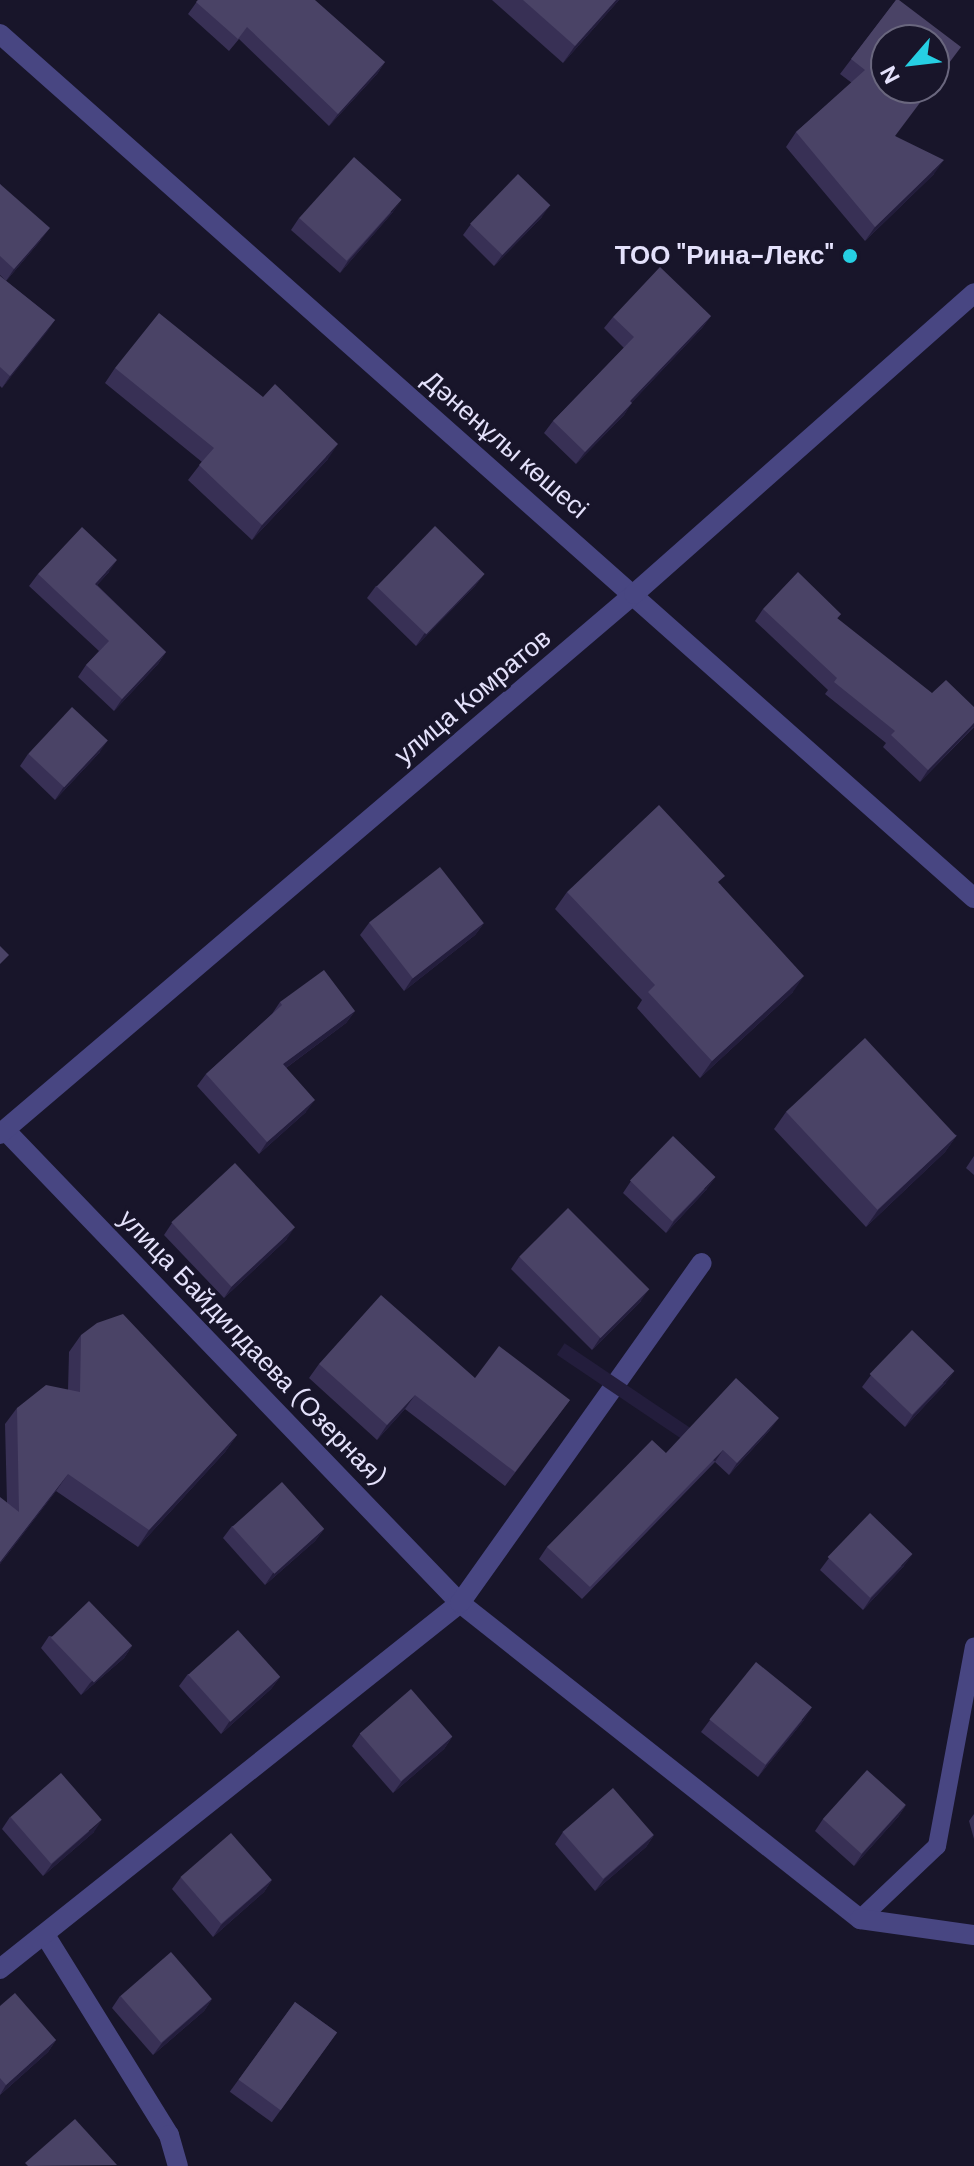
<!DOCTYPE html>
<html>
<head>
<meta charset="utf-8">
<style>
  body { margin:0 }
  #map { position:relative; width:974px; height:2166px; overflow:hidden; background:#18152a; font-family:"DM Sans",sans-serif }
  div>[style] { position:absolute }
  .lane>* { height:18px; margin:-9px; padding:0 9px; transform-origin:9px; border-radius:9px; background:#484682 }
  .street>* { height:20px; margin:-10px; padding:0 10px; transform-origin:10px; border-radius:10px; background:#484682 }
  .wall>* { inset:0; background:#383055; transform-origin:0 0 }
  .shaded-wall>* { inset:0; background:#231d3c; transform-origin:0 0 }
  .building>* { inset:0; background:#4a4366; transform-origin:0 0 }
  .dots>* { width:22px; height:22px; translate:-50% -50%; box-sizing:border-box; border:4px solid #18152a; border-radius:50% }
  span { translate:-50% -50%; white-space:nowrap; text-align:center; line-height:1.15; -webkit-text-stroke:6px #18152a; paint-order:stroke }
  .poi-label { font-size:26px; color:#e4e1fb; font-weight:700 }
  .right { translate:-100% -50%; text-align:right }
  .street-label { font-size:26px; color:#e4e1fb }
  .north { position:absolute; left:870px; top:24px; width:80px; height:80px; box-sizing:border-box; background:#18152a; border:2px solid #6a677e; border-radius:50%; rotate:242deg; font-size:22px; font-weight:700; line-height:32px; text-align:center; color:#e4e1fb }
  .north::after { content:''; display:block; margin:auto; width:28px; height:36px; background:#26cfe3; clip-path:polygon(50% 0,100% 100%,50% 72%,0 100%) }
</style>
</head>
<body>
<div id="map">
  <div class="lane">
    <div style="left:860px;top:1919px;width:106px;rotate:-43.5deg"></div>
    <div style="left:937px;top:1846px;width:203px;rotate:-79.5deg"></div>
  </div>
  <div class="street">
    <div style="left:0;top:34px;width:1302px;rotate:41.58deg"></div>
    <div style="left:5px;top:1130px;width:656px;rotate:46.11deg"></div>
    <div style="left:460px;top:1603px;width:510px;rotate:38.31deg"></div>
    <div style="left:860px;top:1919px;width:115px;rotate:8deg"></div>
    <div style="left:0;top:1134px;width:833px;rotate:-40.42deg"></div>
    <div style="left:634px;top:594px;width:454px;rotate:-41.5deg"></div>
    <div style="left:45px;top:1935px;width:235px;rotate:58.2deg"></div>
    <div style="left:169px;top:2135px;width:32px;rotate:74deg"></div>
    <div style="left:0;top:1969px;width:588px;rotate:-38.51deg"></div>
    <div style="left:460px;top:1603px;width:417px;rotate:-54.6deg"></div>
  </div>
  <div class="wall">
    <div style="clip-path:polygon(198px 0,385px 62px,377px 74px,329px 126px,239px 39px,229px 51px,188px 14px)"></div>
    <div style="clip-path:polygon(492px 0,619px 0,563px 63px)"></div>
    <div style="clip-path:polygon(896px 0,895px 136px,934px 174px,865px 241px,786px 147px,796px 132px,852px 83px,840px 74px)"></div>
    <div style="clip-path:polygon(0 184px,41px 240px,6px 281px,0 275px)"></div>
    <div style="clip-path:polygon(393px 212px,340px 273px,291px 230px,299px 218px)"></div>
    <div style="clip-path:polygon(542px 217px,494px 266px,463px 235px,471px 224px)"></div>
    <div style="clip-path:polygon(0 276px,55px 320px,2px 388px,0 386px)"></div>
    <div style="clip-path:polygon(711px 316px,702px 328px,632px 402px,624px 415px,576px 464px,544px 433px,553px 421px,624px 348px,604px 328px,613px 317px)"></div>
    <div style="clip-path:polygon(115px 368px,263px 397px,328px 459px,252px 540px,188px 480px,202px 462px,105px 383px)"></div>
    <div style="clip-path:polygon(109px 572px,97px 585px,166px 652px,158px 664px,114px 711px,78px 677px,86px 665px,99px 651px,29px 586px,38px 574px)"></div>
    <div style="clip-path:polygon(484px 574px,475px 586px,416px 646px,367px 598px,376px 586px)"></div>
    <div style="clip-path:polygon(763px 609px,841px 614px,837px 619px,974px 727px,920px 782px,883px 747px,886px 743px,825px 694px,828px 690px,755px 621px)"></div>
    <div style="clip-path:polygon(100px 752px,55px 800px,20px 766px,28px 754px)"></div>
    <div style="clip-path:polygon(720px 884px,793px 992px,700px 1078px,637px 1008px,642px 1000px,555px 909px,567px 892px)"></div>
    <div style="clip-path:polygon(369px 923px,484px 923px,475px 935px,404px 991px,360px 935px)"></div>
    <div style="clip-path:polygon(280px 1002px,355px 1011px,346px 1023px,286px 1068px,306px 1112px,259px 1154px,197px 1086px,206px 1074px,272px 1014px)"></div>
    <div style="clip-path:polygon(786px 1112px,957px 1135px,945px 1152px,866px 1227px,774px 1129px)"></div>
    <div style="clip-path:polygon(974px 1156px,974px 1175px,966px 1168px)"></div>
    <div style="clip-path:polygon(631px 1181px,707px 1189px,666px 1233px,623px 1193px)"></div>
    <div style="clip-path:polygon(172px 1223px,287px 1239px,224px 1298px,164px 1235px)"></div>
    <div style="clip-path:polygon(519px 1257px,641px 1301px,592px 1350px,511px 1269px)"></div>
    <div style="clip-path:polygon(81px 1335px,237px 1435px,225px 1452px,138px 1547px,56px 1491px,0 1564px,7px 1503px,5px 1424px,17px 1408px,68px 1390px,69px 1352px)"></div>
    <div style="clip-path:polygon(319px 1364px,475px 1378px,570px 1400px,505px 1486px,405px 1409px,377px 1440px,309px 1378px)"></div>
    <div style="clip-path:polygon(871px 1375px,946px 1383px,905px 1427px,862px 1387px)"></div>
    <div style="clip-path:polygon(770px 1430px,729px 1475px,715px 1462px,582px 1599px,539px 1559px,547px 1547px,666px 1453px)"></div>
    <div style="clip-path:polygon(232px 1526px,324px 1529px,315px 1541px,265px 1585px,223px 1538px)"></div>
    <div style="clip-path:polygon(829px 1558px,904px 1566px,863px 1610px,820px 1570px)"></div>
    <div style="clip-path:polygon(49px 1636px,132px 1646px,124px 1658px,81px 1695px,41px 1648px)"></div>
    <div style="clip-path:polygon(188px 1674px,280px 1677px,271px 1689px,221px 1734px,179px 1686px)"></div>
    <div style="clip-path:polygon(710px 1720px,804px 1720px,758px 1777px,701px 1732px)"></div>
    <div style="clip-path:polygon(360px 1734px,452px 1737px,444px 1749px,393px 1793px,352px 1746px)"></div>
    <div style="clip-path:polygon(906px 1805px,898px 1817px,854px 1866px,815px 1831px,823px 1819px)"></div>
    <div style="clip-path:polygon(974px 1814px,974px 1839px,969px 1821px)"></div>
    <div style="clip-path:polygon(10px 1817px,94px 1832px,43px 1876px,2px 1829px)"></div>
    <div style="clip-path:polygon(563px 1832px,654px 1835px,646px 1847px,595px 1891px,555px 1844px)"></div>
    <div style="clip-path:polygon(181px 1877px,272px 1880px,264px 1892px,213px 1937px,172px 1889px)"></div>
    <div style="clip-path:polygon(120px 1996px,212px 1999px,204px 2011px,153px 2055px,112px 2008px)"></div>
    <div style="left:295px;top:2002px;width:52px;height:111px;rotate:36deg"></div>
    <div style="clip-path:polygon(0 2006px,56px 2040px,48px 2052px,0 2095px)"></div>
  </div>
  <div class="shaded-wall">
    <div style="clip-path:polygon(616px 0,619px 0,563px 63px,575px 46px)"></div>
    <div style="clip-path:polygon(385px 62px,377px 74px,329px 126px,338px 114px)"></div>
    <div style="clip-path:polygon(944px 160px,934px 174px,865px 241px,875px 227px)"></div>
    <div style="clip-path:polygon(402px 200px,393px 212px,340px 273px,348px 261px)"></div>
    <div style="clip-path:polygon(550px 205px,542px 217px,494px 266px,503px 254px)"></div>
    <div style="clip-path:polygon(50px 228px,41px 240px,6px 281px,14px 269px)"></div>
    <div style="clip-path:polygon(711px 316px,702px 328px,622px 413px,630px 401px)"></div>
    <div style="clip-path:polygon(55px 320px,47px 332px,2px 388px,10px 376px)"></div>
    <div style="clip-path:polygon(632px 403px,624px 415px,576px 464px,585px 452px)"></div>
    <div style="clip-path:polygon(338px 444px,328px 459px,252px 540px,262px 525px)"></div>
    <div style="clip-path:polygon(117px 560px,109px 572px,87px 596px,95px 584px)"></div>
    <div style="clip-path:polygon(484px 574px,475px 586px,416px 646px,424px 634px)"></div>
    <div style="clip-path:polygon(166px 652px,158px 664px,114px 711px,122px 699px)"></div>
    <div style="clip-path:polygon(974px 723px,974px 726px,920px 782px,928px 770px)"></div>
    <div style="clip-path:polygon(108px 740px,100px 752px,55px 800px,63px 788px)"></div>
    <div style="clip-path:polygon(484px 923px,475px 935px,404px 991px,412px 979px)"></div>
    <div style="clip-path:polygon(804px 976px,793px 992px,700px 1078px,712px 1061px)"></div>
    <div style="clip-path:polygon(355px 1011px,346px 1023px,275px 1076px,283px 1064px)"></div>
    <div style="clip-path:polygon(315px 1100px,306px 1112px,259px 1154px,267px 1142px)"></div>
    <div style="clip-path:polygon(957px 1135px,945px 1152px,866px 1227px,878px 1210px)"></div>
    <div style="clip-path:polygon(716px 1177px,707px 1189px,666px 1233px,674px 1221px)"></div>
    <div style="clip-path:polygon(295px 1227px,287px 1239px,224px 1298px,232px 1286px)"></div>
    <div style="clip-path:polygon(649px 1289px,641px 1301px,592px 1350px,600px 1338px)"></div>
    <div style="clip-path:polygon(955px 1371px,946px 1383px,905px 1427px,913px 1415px)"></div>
    <div style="clip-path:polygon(415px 1395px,405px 1409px,377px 1440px,387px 1425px)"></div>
    <div style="clip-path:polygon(779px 1418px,770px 1430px,729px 1475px,737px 1463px)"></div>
    <div style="clip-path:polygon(237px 1435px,225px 1452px,138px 1547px,149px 1530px)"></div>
    <div style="left:723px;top:1450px;width:14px;height:191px;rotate:124deg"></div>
    <div style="clip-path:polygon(68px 1474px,56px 1491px,0 1564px,0 1562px)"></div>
    <div style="clip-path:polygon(324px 1529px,315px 1541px,265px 1585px,273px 1573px)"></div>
    <div style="clip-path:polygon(913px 1554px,904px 1566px,863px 1610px,871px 1598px)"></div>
    <div style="clip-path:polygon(132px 1646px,124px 1658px,81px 1695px,90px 1683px)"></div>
    <div style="clip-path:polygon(280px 1677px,271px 1689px,221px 1734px,229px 1722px)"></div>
    <div style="clip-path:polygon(812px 1708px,804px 1720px,758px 1777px,766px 1765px)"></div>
    <div style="clip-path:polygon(452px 1737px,444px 1749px,393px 1793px,402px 1781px)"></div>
    <div style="clip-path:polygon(906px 1805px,898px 1817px,854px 1866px,862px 1854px)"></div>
    <div style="clip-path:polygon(102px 1820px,94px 1832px,43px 1876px,52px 1864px)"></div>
    <div style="clip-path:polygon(654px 1835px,646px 1847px,595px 1891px,604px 1879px)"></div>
    <div style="clip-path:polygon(272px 1880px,264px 1892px,213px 1937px,221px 1925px)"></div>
    <div style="clip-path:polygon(212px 1999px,204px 2011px,153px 2055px,162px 2043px)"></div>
    <div style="clip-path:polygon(56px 2040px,48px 2052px,0 2095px,6px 2085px)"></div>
  </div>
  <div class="building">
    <div style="clip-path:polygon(198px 0,315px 0,385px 62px,338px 114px,247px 27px,238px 39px,196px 2px)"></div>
    <div style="clip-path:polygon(523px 0,616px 0,575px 46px)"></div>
    <div style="clip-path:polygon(896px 0,899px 0,961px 47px,934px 83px,934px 40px,886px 40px,886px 88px,931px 88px,895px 136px,944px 160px,875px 227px,796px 132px,865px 70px,851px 59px)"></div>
    <div style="left:354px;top:157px;width:64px;height:82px;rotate:42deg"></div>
    <div style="left:518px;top:174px;width:45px;height:69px;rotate:44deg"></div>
    <div style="clip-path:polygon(0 184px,50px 228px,14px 269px,0 256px)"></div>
    <div style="clip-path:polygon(660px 267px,711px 316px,630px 401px,632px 403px,585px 452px,553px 421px,634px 337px,613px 317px)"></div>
    <div style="clip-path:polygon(0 276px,55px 320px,10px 376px,0 367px)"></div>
    <div style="clip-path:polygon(159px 313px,263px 397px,275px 384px,338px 444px,262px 525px,199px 465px,214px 448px,115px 368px)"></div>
    <div style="left:435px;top:526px;width:69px;height:84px;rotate:44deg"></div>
    <div style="clip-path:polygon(82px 527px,117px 560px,95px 584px,166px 652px,122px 699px,86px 665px,109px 641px,38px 574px)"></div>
    <div style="clip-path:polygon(798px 572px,841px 614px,837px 618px,932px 693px,946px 680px,974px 707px,974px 723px,928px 770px,891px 735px,895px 731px,834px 682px,837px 678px,763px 609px)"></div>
    <div style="left:72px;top:707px;width:49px;height:64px;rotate:43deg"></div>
    <div style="clip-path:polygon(659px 805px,725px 876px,718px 882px,804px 976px,712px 1061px,648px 992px,655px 985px,567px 892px)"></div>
    <div style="left:440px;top:867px;width:71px;height:90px;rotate:52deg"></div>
    <div style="clip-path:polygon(0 946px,9px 955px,0 964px)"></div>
    <div style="clip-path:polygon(324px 970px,355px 1011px,283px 1064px,315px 1100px,267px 1142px,206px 1074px,282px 1005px,280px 1002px)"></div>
    <div style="left:865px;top:1038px;width:134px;height:108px;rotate:47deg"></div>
    <div style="left:673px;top:1136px;width:59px;height:62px;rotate:44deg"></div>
    <div style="left:235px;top:1163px;width:88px;height:87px;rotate:47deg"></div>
    <div style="left:568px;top:1208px;width:115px;height:69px;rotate:45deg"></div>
    <div style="clip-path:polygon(381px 1295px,475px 1378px,499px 1346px,570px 1400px,515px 1472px,415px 1395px,387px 1425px,319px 1364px)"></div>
    <div style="clip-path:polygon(123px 1314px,237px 1435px,149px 1530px,68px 1474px,0 1562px,0 1497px,19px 1512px,17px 1408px,46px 1385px,80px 1392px,81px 1335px,97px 1323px)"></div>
    <div style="left:912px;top:1330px;width:59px;height:61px;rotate:44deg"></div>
    <div style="clip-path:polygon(736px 1378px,779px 1418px,737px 1463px,723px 1450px,590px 1587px,547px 1547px,652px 1440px,666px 1453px)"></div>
    <div style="left:282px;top:1482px;width:63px;height:67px;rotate:48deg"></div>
    <div style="left:870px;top:1513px;width:59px;height:61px;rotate:44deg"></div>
    <div style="left:89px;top:1601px;width:62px;height:53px;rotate:46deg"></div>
    <div style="left:238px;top:1630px;width:63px;height:67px;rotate:48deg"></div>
    <div style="left:756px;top:1662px;width:72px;height:74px;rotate:39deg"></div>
    <div style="left:411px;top:1689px;width:63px;height:68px;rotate:49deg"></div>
    <div style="left:867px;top:1770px;width:52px;height:66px;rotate:42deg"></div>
    <div style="left:61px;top:1773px;width:62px;height:67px;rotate:49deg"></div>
    <div style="left:613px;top:1788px;width:62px;height:67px;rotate:49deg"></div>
    <div style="left:231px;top:1833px;width:62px;height:67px;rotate:49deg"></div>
    <div style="left:171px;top:1952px;width:62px;height:67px;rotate:49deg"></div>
    <div style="clip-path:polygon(15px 1993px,56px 2040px,6px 2085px,0 2078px,0 2006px)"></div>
    <div style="left:295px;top:2002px;width:52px;height:96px;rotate:36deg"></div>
    <div style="clip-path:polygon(75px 2119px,117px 2165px,28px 2166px,25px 2163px)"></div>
  </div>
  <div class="dots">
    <div style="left:850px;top:256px;background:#26cfe3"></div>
  </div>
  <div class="poi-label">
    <span class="right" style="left:834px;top:256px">ТОО "Рина-Лекс"</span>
  </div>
  <div class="street-label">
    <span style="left:505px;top:445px;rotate:41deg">Дәненұлы көшесі</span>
    <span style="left:473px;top:697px;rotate:-40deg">улица Комратов</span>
    <span style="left:252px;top:1348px;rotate:46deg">улица Байдилдаева (Озерная)</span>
  </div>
  <div class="north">N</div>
</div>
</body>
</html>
